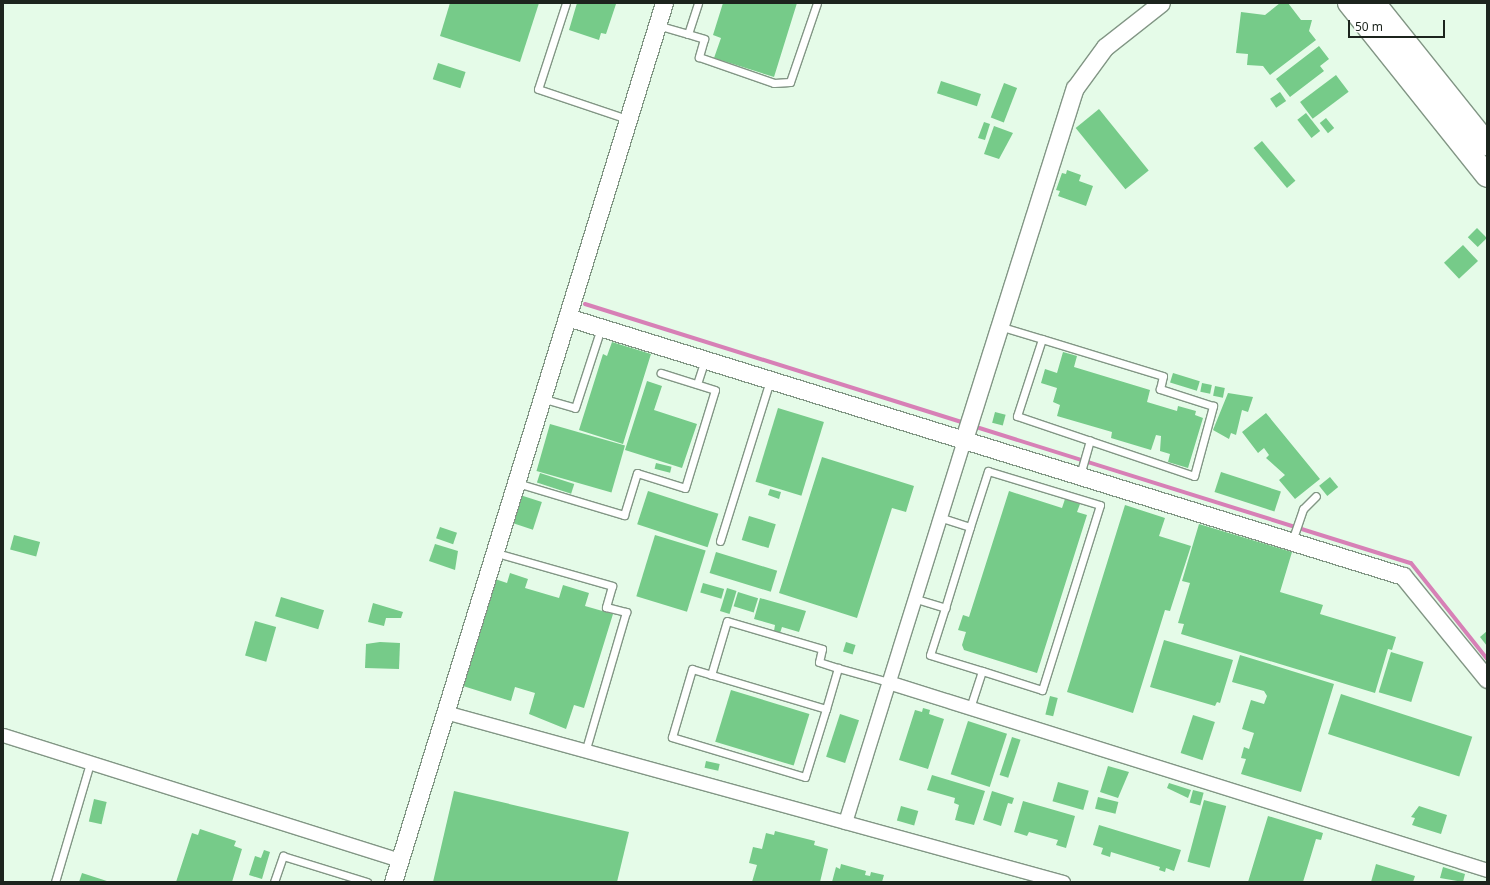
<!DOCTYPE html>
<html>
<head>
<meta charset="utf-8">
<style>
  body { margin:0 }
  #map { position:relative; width:1490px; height:885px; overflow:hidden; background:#e5fbe8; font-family:"Noto Sans",sans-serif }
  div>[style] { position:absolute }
  .stream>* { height:4px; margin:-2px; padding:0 2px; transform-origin:2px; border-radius:2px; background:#d780b6 }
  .building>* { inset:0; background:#76cb89; transform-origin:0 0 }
  .roads { filter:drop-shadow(1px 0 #829685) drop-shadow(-1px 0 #829685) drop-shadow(0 1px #829685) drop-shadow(0 -1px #829685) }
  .service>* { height:7px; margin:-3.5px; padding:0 3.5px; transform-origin:3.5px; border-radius:3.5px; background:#fff }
  .minor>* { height:13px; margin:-6.5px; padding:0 6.5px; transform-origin:6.5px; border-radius:6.5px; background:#fff }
  .tertiary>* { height:17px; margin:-8.5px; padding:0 8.5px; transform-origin:8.5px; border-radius:8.5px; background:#fff }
  .trunk>* { height:22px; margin:-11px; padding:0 11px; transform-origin:11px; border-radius:11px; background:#fff }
  span { translate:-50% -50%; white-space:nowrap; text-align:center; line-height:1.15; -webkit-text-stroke:3.5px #fff; paint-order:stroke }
  .frame { position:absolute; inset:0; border:4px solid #1c241d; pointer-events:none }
  .scale { position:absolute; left:1348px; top:20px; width:97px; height:18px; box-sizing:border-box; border:2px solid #1c241d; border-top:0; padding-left:5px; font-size:12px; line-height:14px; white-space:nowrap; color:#1c241d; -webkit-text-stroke:3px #fff; paint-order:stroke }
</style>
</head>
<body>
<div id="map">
  <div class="stream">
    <div style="left:585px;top:304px;width:397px;rotate:17.4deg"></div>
    <div style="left:973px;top:426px;width:459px;rotate:17.4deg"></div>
    <div style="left:1411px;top:563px;width:122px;rotate:51.6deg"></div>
  </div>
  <div class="building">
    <div style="clip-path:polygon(450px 3px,539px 3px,520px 62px,440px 36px)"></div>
    <div style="clip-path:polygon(577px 3px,616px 4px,606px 34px,601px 33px,599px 40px,569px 30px)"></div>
    <div style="clip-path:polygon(723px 3px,797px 3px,774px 77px,714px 58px,721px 38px,713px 35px)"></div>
    <div style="clip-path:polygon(1280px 3px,1288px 3px,1301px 20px,1312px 20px,1309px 31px,1316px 40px,1270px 75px,1263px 66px,1247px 65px,1248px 54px,1236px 53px,1241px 12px,1265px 15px)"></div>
    <div style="clip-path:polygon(1319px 46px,1329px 59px,1320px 66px,1324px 71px,1290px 97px,1276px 79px)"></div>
    <div style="left:438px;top:63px;width:29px;height:17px;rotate:18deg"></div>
    <div style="left:1336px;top:75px;width:21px;height:45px;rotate:53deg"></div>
    <div style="left:941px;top:81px;width:42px;height:13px;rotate:18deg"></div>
    <div style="left:1004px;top:83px;width:14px;height:37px;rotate:21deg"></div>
    <div style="left:1280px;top:92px;width:11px;height:12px;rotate:56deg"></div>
    <div style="left:1099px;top:109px;width:79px;height:30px;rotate:51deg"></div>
    <div style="left:1306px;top:113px;width:23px;height:11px;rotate:52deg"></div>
    <div style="left:1326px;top:118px;width:13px;height:8px;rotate:51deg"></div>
    <div style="clip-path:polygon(984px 122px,990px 124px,985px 140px,978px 138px)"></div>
    <div style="clip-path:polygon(994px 126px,1013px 133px,999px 159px,984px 154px)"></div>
    <div style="left:1262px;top:141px;width:52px;height:11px;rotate:50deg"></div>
    <div style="clip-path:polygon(1067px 170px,1081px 175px,1079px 181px,1093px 186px,1086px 206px,1058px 196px,1060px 191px,1056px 190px,1062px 173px,1066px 174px)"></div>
    <div style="left:1477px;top:228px;width:14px;height:13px;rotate:45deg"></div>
    <div style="left:1463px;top:245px;width:22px;height:26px;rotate:47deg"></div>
    <div style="clip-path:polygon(612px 342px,651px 354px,623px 444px,579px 430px,603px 354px,607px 356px)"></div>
    <div style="clip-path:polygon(1063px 352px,1077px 356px,1074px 367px,1150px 390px,1147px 402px,1177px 411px,1178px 406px,1196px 411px,1195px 415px,1203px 418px,1188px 468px,1168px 462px,1170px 454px,1160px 451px,1161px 436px,1156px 435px,1151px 450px,1111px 438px,1112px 432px,1057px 416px,1060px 405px,1053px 402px,1057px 388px,1041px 383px,1045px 369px,1057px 373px)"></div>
    <div style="left:1173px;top:373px;width:28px;height:10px;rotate:17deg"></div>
    <div style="clip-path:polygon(647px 381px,662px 386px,654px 410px,697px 424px,682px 468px,625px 450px)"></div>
    <div style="left:1202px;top:383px;width:10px;height:9px;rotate:11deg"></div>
    <div style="left:1215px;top:386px;width:10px;height:10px;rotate:11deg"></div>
    <div style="clip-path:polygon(1228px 393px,1253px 397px,1248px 412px,1242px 410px,1236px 435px,1231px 433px,1229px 439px,1213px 430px)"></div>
    <div style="left:778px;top:408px;width:48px;height:77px;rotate:17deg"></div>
    <div style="left:995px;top:412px;width:11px;height:11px;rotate:15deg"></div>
    <div style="clip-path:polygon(1266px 413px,1320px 479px,1295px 499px,1279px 480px,1285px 475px,1266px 458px,1269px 455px,1264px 448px,1258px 453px,1242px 432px)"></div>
    <div style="left:550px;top:424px;width:78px;height:49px;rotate:16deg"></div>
    <div style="clip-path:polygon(822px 457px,914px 486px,906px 512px,892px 508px,857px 618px,779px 593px)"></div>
    <div style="left:656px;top:463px;width:16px;height:6px;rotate:14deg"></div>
    <div style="left:1221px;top:472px;width:63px;height:21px;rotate:18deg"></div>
    <div style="left:540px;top:473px;width:36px;height:10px;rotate:18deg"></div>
    <div style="left:1330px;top:477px;width:13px;height:14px;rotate:51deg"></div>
    <div style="clip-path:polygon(770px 489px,781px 492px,779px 499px,768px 495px)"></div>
    <div style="left:648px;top:491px;width:74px;height:35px;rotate:18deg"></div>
    <div style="clip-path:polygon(1009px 491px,1062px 508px,1065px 499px,1080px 504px,1077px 512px,1087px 515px,1037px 673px,964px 650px,962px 645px,966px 632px,958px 630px,963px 615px,969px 617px)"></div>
    <div style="left:520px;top:495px;width:23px;height:29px;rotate:18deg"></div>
    <div style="clip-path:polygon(1125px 505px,1165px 518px,1159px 536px,1191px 546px,1170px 611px,1165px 610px,1133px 713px,1067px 692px)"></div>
    <div style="left:749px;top:516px;width:28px;height:25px;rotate:17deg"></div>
    <div style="clip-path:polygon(1199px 524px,1292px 552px,1280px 592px,1323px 605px,1320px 614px,1396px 637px,1392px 650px,1388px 649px,1375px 693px,1181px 634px,1184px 624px,1178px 623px,1190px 583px,1182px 581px)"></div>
    <div style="left:440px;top:527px;width:18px;height:12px;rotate:19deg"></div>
    <div style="left:14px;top:535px;width:27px;height:15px;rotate:15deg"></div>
    <div style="left:655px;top:535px;width:53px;height:64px;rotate:17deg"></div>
    <div style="clip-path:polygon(435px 544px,458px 551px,455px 570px,429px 561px)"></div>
    <div style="left:716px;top:552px;width:64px;height:22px;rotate:17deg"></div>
    <div style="clip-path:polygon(510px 573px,528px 579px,525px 588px,559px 598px,563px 585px,589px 593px,585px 606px,613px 614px,584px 708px,574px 705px,566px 729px,529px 714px,535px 693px,515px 687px,511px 701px,463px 686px,495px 579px,507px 583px)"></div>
    <div style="left:703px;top:583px;width:22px;height:10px;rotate:16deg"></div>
    <div style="left:727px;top:588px;width:10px;height:24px;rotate:17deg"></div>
    <div style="left:738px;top:592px;width:21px;height:15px;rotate:17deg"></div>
    <div style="left:281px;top:597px;width:45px;height:20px;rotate:17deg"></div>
    <div style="clip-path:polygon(760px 598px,806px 611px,799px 632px,782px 627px,780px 633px,774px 631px,775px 625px,754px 619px)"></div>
    <div style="clip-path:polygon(373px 603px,403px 612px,401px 618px,386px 618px,384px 626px,368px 622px)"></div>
    <div style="left:255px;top:621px;width:22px;height:36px;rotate:16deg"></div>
    <div style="clip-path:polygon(1487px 631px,1487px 646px,1480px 637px)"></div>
    <div style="clip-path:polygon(1164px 640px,1233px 660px,1220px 703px,1217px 702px,1215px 706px,1150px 687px)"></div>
    <div style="clip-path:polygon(380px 642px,400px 643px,399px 669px,365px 668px,366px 644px)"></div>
    <div style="left:846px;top:642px;width:10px;height:10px;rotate:17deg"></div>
    <div style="left:1391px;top:652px;width:34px;height:42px;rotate:17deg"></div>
    <div style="clip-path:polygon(1240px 655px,1334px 684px,1301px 792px,1241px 774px,1246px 759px,1241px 758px,1244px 747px,1249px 749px,1254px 733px,1242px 729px,1251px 700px,1264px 704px,1267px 696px,1264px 691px,1232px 682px)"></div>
    <div style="left:731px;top:690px;width:82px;height:54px;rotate:17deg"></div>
    <div style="left:1341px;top:694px;width:138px;height:42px;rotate:18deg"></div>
    <div style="left:1050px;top:696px;width:8px;height:19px;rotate:14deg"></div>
    <div style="clip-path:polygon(923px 708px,930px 710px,929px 714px,944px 719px,928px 769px,899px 760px,915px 710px,922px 712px)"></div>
    <div style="left:840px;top:714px;width:20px;height:45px;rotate:18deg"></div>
    <div style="left:1193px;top:715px;width:23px;height:40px;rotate:18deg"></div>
    <div style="left:968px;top:721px;width:41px;height:56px;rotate:18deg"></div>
    <div style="left:1012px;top:737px;width:9px;height:40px;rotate:18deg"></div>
    <div style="left:706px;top:761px;width:14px;height:7px;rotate:12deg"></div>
    <div style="clip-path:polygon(1108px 766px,1129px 772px,1118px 798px,1100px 792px)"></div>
    <div style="clip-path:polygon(932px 775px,985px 791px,974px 825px,955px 820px,959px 805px,954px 803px,955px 798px,927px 790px)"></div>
    <div style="left:1058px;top:782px;width:32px;height:20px;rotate:16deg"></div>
    <div style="clip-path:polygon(1169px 783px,1191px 790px,1188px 798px,1167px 788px)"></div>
    <div style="left:1193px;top:790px;width:11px;height:13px;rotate:15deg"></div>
    <div style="clip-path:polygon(454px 791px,629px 832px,617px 882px,433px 882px)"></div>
    <div style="clip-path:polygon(992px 791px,1014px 798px,1012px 804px,1008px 803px,1001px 826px,983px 820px)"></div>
    <div style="left:1098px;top:797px;width:21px;height:12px;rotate:14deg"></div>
    <div style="left:94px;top:799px;width:13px;height:23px;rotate:13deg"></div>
    <div style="left:1204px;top:800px;width:23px;height:64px;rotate:15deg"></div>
    <div style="clip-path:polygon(1023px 801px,1075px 816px,1066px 848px,1056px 845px,1058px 840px,1029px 832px,1027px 836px,1014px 832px)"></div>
    <div style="left:901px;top:806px;width:18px;height:15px;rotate:16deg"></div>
    <div style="clip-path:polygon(1419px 806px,1447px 815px,1441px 834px,1412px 825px,1415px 818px,1411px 817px)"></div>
    <div style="clip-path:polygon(1268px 816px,1323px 833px,1321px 840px,1316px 839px,1303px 882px,1248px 882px)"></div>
    <div style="clip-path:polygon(1099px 825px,1181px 850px,1174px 871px,1166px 868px,1165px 872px,1159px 870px,1160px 867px,1111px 852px,1110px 857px,1101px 854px,1103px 848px,1093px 845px)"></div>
    <div style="clip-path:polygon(200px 829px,236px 841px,234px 846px,242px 849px,232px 882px,176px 882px,192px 833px,198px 835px)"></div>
    <div style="clip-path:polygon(775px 831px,815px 841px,814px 845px,828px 849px,820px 882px,752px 882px,757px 865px,749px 863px,753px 847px,762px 849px,766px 833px,774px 835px)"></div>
    <div style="clip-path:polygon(264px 850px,270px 852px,262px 879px,249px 875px,255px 856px,261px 858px)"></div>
    <div style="clip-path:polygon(841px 864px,866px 871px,865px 875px,870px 876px,871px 872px,884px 875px,882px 882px,832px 882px,836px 867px,840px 869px)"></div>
    <div style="clip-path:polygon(1376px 864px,1415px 876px,1413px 882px,1371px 882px)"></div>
    <div style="clip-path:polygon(1443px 867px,1465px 874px,1463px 882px,1440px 878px)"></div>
    <div style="clip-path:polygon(82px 873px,110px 882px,79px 882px)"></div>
  </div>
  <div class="roads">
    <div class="service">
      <div style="left:566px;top:3px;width:90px;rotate:108deg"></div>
      <div style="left:538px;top:89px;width:94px;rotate:18.6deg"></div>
      <div style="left:657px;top:25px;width:32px;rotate:16deg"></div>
      <div style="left:688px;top:34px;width:33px;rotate:-72deg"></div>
      <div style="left:688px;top:34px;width:17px;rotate:17deg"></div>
      <div style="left:704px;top:39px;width:19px;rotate:106deg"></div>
      <div style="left:699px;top:57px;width:79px;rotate:19.1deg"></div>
      <div style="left:774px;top:83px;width:16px;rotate:-4deg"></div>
      <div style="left:790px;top:82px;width:83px;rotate:-71.1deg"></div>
      <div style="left:999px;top:326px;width:45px;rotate:16.8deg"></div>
      <div style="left:1042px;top:339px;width:81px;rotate:108deg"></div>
      <div style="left:1017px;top:416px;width:187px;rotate:18.7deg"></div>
      <div style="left:1194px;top:476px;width:73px;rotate:-74.8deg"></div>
      <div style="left:1213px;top:406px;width:56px;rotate:-162.2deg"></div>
      <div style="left:1160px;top:389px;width:13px;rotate:-77deg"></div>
      <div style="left:1163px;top:376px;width:127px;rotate:-163deg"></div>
      <div style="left:697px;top:384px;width:25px;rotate:-72deg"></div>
      <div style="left:541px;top:398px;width:35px;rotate:16deg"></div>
      <div style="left:575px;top:408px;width:84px;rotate:-72deg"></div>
      <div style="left:1080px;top:475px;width:36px;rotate:-74deg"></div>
      <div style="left:517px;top:483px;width:112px;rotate:16.7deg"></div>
      <div style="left:624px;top:515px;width:44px;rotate:-72.8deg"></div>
      <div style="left:637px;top:473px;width:50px;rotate:17.4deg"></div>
      <div style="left:685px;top:488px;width:102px;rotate:-73deg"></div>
      <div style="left:715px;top:390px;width:57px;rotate:-162.5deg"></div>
      <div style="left:970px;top:527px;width:59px;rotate:-72.2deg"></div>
      <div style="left:988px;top:471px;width:117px;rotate:16.9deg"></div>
      <div style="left:1100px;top:505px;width:194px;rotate:107.4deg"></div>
      <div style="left:1042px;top:690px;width:63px;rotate:-162.4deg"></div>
      <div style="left:720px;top:541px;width:169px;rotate:-72.7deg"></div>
      <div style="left:1292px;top:541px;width:34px;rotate:-71deg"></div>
      <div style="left:1303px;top:509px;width:18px;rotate:-45deg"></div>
      <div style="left:493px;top:552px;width:124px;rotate:15.9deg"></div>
      <div style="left:612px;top:586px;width:22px;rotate:106deg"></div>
      <div style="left:606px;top:607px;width:21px;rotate:14deg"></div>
      <div style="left:626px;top:612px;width:143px;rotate:106.3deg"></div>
      <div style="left:913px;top:598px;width:34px;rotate:17deg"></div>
      <div style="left:945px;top:608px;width:85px;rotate:-72.8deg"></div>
      <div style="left:970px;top:527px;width:33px;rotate:-162deg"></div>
      <div style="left:945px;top:608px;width:49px;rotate:107.7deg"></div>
      <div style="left:930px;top:655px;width:54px;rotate:17.1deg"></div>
      <div style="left:982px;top:671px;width:39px;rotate:108deg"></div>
      <div style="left:692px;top:669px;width:140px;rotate:16.6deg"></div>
      <div style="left:826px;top:709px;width:71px;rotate:107.2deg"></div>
      <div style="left:805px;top:777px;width:139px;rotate:-163.3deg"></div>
      <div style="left:672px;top:737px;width:71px;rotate:-73.6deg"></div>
      <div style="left:711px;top:675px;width:56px;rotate:-73.5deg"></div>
      <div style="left:727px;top:621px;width:99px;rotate:16.4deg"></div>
      <div style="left:822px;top:649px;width:13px;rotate:103deg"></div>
      <div style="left:819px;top:662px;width:20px;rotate:18deg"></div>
      <div style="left:826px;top:709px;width:43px;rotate:-73.7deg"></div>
      <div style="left:838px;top:668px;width:52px;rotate:15.6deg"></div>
      <div style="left:55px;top:882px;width:124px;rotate:-73.6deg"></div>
      <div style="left:274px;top:882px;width:28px;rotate:-71deg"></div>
      <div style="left:283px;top:856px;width:88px;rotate:17.2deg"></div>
    </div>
    <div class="minor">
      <div style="left:888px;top:682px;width:628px;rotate:17.42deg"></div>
      <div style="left:445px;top:712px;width:641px;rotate:15.38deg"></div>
      <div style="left:3px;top:735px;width:415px;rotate:17.5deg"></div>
      <div style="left:845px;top:822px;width:401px;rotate:-72.7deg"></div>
    </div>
    <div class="tertiary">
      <div style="left:567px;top:317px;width:875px;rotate:17.21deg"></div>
      <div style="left:1403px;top:576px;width:133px;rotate:50.8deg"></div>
      <div style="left:964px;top:439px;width:368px;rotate:-72.5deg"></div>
      <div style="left:1075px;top:88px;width:51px;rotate:-53.8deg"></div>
      <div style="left:1105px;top:47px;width:71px;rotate:-38.2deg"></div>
      <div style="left:393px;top:882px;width:920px;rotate:-72.87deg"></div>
    </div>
    <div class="trunk">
      <div style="left:1349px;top:3px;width:221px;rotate:51.4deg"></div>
      <div style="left:1374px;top:3px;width:181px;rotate:51.3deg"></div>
    </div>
  </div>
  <div class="frame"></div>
  <div class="scale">50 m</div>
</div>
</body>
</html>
